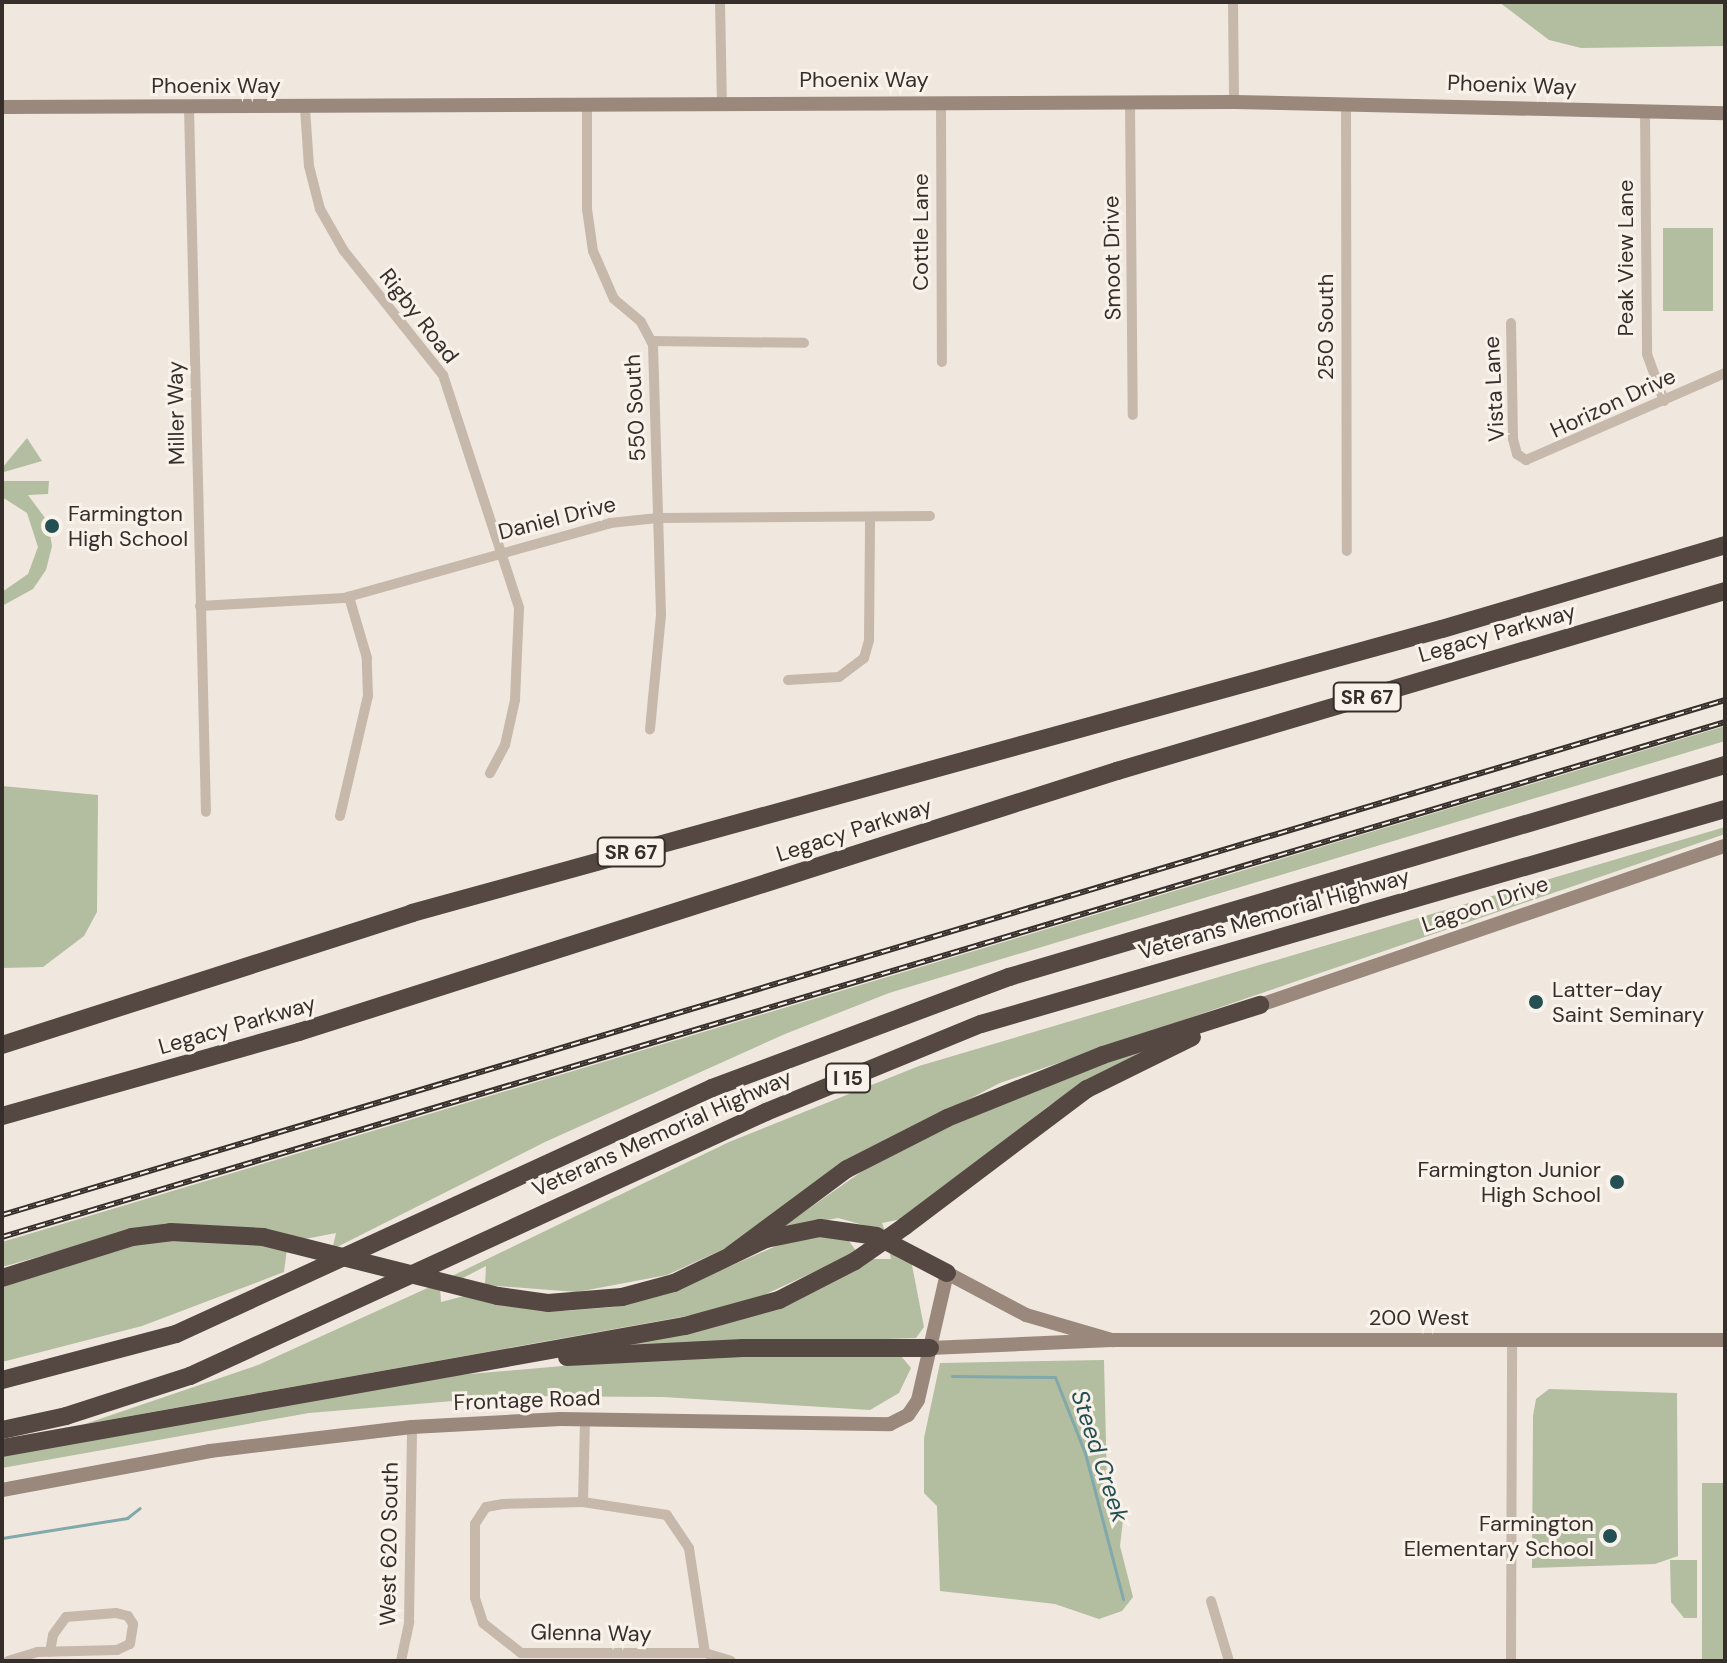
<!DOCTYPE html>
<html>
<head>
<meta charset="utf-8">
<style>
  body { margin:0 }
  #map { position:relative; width:1727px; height:1663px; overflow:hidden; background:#f0e8df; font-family:"DM Sans",sans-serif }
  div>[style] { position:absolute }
  .green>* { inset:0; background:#b3bda0; transform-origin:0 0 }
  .stream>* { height:3px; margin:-1.5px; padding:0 1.5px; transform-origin:1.5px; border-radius:1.5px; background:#81a8aa }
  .street>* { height:10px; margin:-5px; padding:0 5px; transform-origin:5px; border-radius:5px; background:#c7b8ac }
  .secondary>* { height:14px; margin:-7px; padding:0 7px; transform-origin:7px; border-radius:7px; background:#9a887d }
  .highway>* { height:18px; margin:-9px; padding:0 9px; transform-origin:9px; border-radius:9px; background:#554842 }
  .rail>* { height:6px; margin-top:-3px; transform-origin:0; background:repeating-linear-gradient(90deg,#f8f2ea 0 9px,#362e2a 0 18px); box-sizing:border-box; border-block:2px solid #362e2a }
  .highway-bridge>* { height:18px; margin:-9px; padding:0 9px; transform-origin:9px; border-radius:9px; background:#554842 }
  .dots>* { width:22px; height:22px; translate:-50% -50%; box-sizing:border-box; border:4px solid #f8f2ea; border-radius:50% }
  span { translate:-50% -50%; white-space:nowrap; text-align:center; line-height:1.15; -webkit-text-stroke:6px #f8f2ea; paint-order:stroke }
  .shield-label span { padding:2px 6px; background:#f8f2ea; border:2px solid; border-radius:6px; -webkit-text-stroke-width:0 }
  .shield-label { font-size:20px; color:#362e2a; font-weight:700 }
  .street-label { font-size:22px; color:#362e2a }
  .poi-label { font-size:22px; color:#362e2a }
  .left { translate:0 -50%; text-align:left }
  .right { translate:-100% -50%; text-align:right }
  .water-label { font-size:24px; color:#244f53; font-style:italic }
  .frame { position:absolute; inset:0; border:4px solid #362e2a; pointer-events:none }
</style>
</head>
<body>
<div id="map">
  <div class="green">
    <div style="clip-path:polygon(1499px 2px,1725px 2px,1725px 46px,1581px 48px,1549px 40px)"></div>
    <div style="left:1663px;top:228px;width:50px;height:83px"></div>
    <div style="clip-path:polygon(27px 438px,42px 461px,4px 472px,2px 468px)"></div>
    <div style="clip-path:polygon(2px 481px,49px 481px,48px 494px,28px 495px,48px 522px,52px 546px,46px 570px,33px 589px,2px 606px,2px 592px,28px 574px,38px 547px,27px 513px,2px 497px)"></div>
    <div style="clip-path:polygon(1725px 726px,1725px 741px,889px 993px,785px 1034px,545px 1142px,337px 1247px,333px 1246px,336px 1233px,305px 1239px,137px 1229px,2px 1267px,2px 1242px)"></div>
    <div style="clip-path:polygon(2px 786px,98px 795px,97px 912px,84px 936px,43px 967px,2px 968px)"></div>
    <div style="clip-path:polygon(1725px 827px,1725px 834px,1000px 1083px,868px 1152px,728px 1247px,667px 1275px,577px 1292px,485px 1285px,486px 1266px,461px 1279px,452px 1276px,729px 1142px,919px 1066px)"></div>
    <div style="clip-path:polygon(1174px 1037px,1050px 1105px,902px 1219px,882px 1223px,885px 1231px,838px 1218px,781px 1228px,864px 1170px,950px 1121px)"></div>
    <div style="clip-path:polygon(843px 1233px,857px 1252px,764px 1295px,698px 1314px,85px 1424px,258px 1365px,432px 1286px,440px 1288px,441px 1302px,468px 1295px,564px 1311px,614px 1307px,671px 1292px,783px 1243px)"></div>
    <div style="clip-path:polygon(211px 1239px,287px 1249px,284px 1272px,142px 1326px,2px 1362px,2px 1282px,130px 1243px)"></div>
    <div style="clip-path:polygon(889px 1250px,911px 1260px,924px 1327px,916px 1338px,605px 1348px,786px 1305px,870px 1259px,891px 1259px)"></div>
    <div style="clip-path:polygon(689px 1355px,901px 1356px,911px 1368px,899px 1393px,870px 1410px,663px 1397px,512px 1396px,309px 1413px,2px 1468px,2px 1455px,458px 1375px)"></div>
    <div style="clip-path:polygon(1104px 1360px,1107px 1484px,1115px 1518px,1123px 1520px,1120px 1546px,1133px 1597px,1122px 1611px,1099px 1619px,1055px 1604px,940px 1591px,937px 1506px,924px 1493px,924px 1438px,940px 1363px)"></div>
    <div style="clip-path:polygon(1549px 1389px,1677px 1393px,1678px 1556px,1655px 1564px,1532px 1568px,1533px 1416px,1536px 1399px)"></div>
    <div style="left:1702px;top:1483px;width:23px;height:178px"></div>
    <div style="clip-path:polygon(1670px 1560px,1697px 1560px,1697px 1618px,1684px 1618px,1671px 1602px)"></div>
  </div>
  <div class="stream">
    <div style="left:952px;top:1376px;width:103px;rotate:0.6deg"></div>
    <div style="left:1055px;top:1377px;width:82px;rotate:68.5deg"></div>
    <div style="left:1085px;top:1453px;width:151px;rotate:75.4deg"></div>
    <div style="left:2px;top:1538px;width:127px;rotate:-9.1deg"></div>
    <div style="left:127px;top:1518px;width:16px;rotate:-38deg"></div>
  </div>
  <div class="street">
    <div style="left:720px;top:2px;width:101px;rotate:88.9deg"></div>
    <div style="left:1233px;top:2px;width:100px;rotate:89.4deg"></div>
    <div style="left:941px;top:102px;width:260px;rotate:89.8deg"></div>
    <div style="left:1130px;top:102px;width:313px;rotate:89.5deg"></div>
    <div style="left:1346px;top:103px;width:448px;rotate:89.9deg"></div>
    <div style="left:587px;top:105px;width:104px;rotate:90deg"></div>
    <div style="left:587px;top:209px;width:42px;rotate:81.9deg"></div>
    <div style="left:593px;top:251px;width:52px;rotate:66.4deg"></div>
    <div style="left:614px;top:299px;width:35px;rotate:40deg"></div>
    <div style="left:641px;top:322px;width:26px;rotate:62deg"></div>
    <div style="left:653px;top:345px;width:270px;rotate:88.3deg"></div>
    <div style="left:661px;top:615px;width:115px;rotate:95.5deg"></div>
    <div style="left:189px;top:108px;width:704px;rotate:88.62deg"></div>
    <div style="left:305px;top:108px;width:58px;rotate:86.1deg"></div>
    <div style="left:309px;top:166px;width:44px;rotate:75.7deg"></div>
    <div style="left:320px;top:209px;width:48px;rotate:60.3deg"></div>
    <div style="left:344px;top:251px;width:159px;rotate:51.4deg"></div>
    <div style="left:443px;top:375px;width:245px;rotate:71.9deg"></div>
    <div style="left:519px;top:608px;width:92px;rotate:92.5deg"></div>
    <div style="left:515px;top:700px;width:46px;rotate:102.5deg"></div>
    <div style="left:505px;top:745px;width:32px;rotate:118deg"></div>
    <div style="left:1645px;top:112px;width:242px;rotate:89.5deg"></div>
    <div style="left:1647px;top:354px;width:50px;rotate:70.1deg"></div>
    <div style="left:1511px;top:323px;width:116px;rotate:89deg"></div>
    <div style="left:1513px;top:439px;width:16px;rotate:75deg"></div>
    <div style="left:1517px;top:454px;width:11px;rotate:34deg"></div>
    <div style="left:1526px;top:460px;width:217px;rotate:-23.6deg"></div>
    <div style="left:651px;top:341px;width:153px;rotate:0.7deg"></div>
    <div style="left:200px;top:606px;width:144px;rotate:-3.2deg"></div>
    <div style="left:344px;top:598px;width:276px;rotate:-15.7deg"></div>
    <div style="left:610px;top:523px;width:48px;rotate:-5.9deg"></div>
    <div style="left:658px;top:518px;width:272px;rotate:-0.4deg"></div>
    <div style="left:788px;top:680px;width:51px;rotate:-3.4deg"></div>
    <div style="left:839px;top:677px;width:31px;rotate:-37deg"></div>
    <div style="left:864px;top:658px;width:19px;rotate:-74deg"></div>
    <div style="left:869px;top:640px;width:123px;rotate:-89.5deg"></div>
    <div style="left:340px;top:816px;width:123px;rotate:-76.9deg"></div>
    <div style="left:368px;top:696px;width:38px;rotate:-92deg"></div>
    <div style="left:367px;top:658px;width:64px;rotate:-106.4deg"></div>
    <div style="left:583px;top:1502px;width:83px;rotate:-88.6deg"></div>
    <div style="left:1211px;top:1601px;width:63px;rotate:73.3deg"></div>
    <div style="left:705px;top:1653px;width:106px;rotate:-98.7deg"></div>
    <div style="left:689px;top:1548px;width:40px;rotate:-124deg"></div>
    <div style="left:667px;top:1515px;width:85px;rotate:-171.2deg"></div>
    <div style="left:583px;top:1502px;width:80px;rotate:178.6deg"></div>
    <div style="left:503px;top:1504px;width:17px;rotate:170deg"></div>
    <div style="left:486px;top:1507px;width:20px;rotate:123deg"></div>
    <div style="left:475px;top:1524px;width:74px;rotate:90deg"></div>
    <div style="left:475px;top:1598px;width:26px;rotate:72deg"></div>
    <div style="left:483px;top:1623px;width:48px;rotate:38.3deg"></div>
    <div style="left:521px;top:1653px;width:184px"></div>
    <div style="left:705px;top:1653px;width:27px;rotate:17deg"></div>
    <div style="left:8px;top:1661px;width:30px;rotate:-17deg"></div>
    <div style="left:37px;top:1652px;width:80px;rotate:-1.4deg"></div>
    <div style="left:117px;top:1650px;width:14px;rotate:-25deg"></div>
    <div style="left:130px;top:1644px;width:20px;rotate:-81deg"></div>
    <div style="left:133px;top:1624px;width:9px;rotate:-122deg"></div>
    <div style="left:128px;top:1616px;width:12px;rotate:-166deg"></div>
    <div style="left:116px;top:1613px;width:50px;rotate:175.4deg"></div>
    <div style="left:66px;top:1617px;width:22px;rotate:126deg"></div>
    <div style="left:53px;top:1635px;width:17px;rotate:100deg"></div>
    <div style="left:401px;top:1661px;width:40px;rotate:-78deg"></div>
    <div style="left:409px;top:1622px;width:195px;rotate:-89.1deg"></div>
    <div style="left:1511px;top:1661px;width:321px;rotate:-89.8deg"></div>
  </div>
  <div class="secondary">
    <div style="left:2px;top:107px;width:1232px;rotate:-0.23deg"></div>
    <div style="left:1234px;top:102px;width:491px;rotate:1.3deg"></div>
    <div style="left:1260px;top:1005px;width:491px;rotate:-18.9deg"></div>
    <div style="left:930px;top:1348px;width:182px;rotate:-2.5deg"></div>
    <div style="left:1112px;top:1340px;width:613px"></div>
    <div style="left:2px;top:1490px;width:212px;rotate:-10.6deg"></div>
    <div style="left:210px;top:1451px;width:203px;rotate:-6.8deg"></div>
    <div style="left:412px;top:1427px;width:149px;rotate:-3.1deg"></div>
    <div style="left:561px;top:1419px;width:329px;rotate:0.9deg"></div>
    <div style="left:890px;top:1424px;width:20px;rotate:-27deg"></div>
    <div style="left:908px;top:1415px;width:18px;rotate:-56deg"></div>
    <div style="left:918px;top:1400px;width:130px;rotate:-77.1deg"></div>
    <div style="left:947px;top:1273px;width:89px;rotate:28deg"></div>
    <div style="left:1026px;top:1315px;width:90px;rotate:16.2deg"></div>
  </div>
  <div class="highway">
    <div style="left:2px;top:1045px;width:431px;rotate:-17.8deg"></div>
    <div style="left:412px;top:913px;width:1068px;rotate:-15.42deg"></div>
    <div style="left:1442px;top:629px;width:295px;rotate:-16.5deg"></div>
    <div style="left:2px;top:1116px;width:309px;rotate:-15.8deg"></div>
    <div style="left:299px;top:1032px;width:859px;rotate:-17.7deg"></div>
    <div style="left:1117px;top:771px;width:634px;rotate:-16.49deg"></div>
    <div style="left:905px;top:1226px;width:228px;rotate:-37deg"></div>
    <div style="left:1087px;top:1089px;width:117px;rotate:-26.3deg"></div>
    <div style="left:731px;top:1255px;width:144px;rotate:-36.6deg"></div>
    <div style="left:847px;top:1169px;width:112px;rotate:-27deg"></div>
    <div style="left:947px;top:1118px;width:168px;rotate:-22deg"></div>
    <div style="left:1103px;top:1055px;width:165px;rotate:-17.7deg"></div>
    <div style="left:2px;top:1278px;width:136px;rotate:-17.5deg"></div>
    <div style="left:132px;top:1237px;width:39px;rotate:-7deg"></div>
    <div style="left:171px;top:1232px;width:92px;rotate:3.1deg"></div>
    <div style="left:498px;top:1296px;width:50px;rotate:8deg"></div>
    <div style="left:548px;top:1303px;width:74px;rotate:-4.6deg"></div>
    <div style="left:622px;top:1297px;width:54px;rotate:-15.1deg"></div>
    <div style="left:674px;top:1283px;width:102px;rotate:-25.6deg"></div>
    <div style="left:766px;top:1239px;width:55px;rotate:-11.5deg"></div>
    <div style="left:820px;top:1228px;width:57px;rotate:8.1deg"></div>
    <div style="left:876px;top:1236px;width:80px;rotate:27.5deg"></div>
    <div style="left:567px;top:1357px;width:176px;rotate:-2.9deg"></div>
    <div style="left:743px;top:1348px;width:187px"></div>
    <div style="left:2px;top:1380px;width:180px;rotate:-14.8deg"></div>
    <div style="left:176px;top:1334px;width:590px;rotate:-24.65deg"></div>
    <div style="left:712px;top:1088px;width:317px;rotate:-20.5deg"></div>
    <div style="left:1009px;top:977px;width:747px;rotate:-16.49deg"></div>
    <div style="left:2px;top:1430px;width:66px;rotate:-12.3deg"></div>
    <div style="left:66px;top:1416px;width:130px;rotate:-17.9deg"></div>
    <div style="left:190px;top:1376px;width:634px;rotate:-24.62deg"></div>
    <div style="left:766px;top:1112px;width:232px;rotate:-22.3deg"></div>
    <div style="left:981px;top:1024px;width:774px;rotate:-16.12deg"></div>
    <div style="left:2px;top:1448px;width:694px;rotate:-10.13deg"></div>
    <div style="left:685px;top:1326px;width:98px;rotate:-15.5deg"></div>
    <div style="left:779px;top:1300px;width:85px;rotate:-27.2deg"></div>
  </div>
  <div class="rail">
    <div style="left:2px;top:1215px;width:1798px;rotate:-16.64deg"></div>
    <div style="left:2px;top:1237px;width:1798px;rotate:-16.64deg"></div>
  </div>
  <div class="highway-bridge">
    <div style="left:263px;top:1237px;width:242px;rotate:14.1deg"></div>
    <div style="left:855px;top:1261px;width:61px;rotate:-35deg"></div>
  </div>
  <div class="dots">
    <div style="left:52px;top:526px;background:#244f53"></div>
    <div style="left:1536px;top:1002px;background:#244f53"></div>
    <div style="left:1617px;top:1182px;background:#244f53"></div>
    <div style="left:1610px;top:1536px;background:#244f53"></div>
  </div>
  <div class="shield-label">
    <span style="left:1367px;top:697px">SR 67</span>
    <span style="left:631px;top:852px">SR 67</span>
    <span style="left:848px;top:1078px">I 15</span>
  </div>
  <div class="street-label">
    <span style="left:864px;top:80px">Phoenix Way</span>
    <span style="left:1512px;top:85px;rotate:2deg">Phoenix Way</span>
    <span style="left:216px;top:86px">Phoenix Way</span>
    <span style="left:921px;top:232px;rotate:-90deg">Cottle Lane</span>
    <span style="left:1112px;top:258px;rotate:-91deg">Smoot Drive</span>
    <span style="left:1626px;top:258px;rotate:-90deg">Peak View Lane</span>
    <span style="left:419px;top:316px;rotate:52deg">Rigby Road</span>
    <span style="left:1326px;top:327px;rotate:-90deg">250 South</span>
    <span style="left:1494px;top:389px;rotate:-93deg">Vista Lane</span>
    <span style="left:1613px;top:403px;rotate:-25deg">Horizon Drive</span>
    <span style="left:635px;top:408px;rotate:-93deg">550 South</span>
    <span style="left:176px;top:413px;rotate:-91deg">Miller Way</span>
    <span style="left:557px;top:518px;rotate:-14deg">Daniel Drive</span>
    <span style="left:1497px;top:633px;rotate:-16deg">Legacy Parkway</span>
    <span style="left:854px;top:830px;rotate:-18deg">Legacy Parkway</span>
    <span style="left:1485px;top:904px;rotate:-19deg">Lagoon Drive</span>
    <span style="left:1274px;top:914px;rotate:-16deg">Veterans Memorial Highway</span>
    <span style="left:237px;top:1025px;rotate:-16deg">Legacy Parkway</span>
    <span style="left:662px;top:1133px;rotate:-24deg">Veterans Memorial Highway</span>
    <span style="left:1419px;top:1318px">200 West</span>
    <span style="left:527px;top:1400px;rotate:-2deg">Frontage Road</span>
    <span style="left:389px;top:1544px;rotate:-89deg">West 620 South</span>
    <span style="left:591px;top:1633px;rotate:1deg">Glenna Way</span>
  </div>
  <div class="poi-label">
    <span class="left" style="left:68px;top:526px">Farmington<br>High School</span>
    <span class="left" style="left:1552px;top:1002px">Latter-day<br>Saint Seminary</span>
    <span class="right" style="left:1601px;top:1182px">Farmington Junior<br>High School</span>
    <span class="right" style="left:1594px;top:1536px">Farmington<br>Elementary School</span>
  </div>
  <div class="water-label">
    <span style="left:1100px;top:1456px;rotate:72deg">Steed Creek</span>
  </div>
  <div class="frame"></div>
</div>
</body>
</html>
